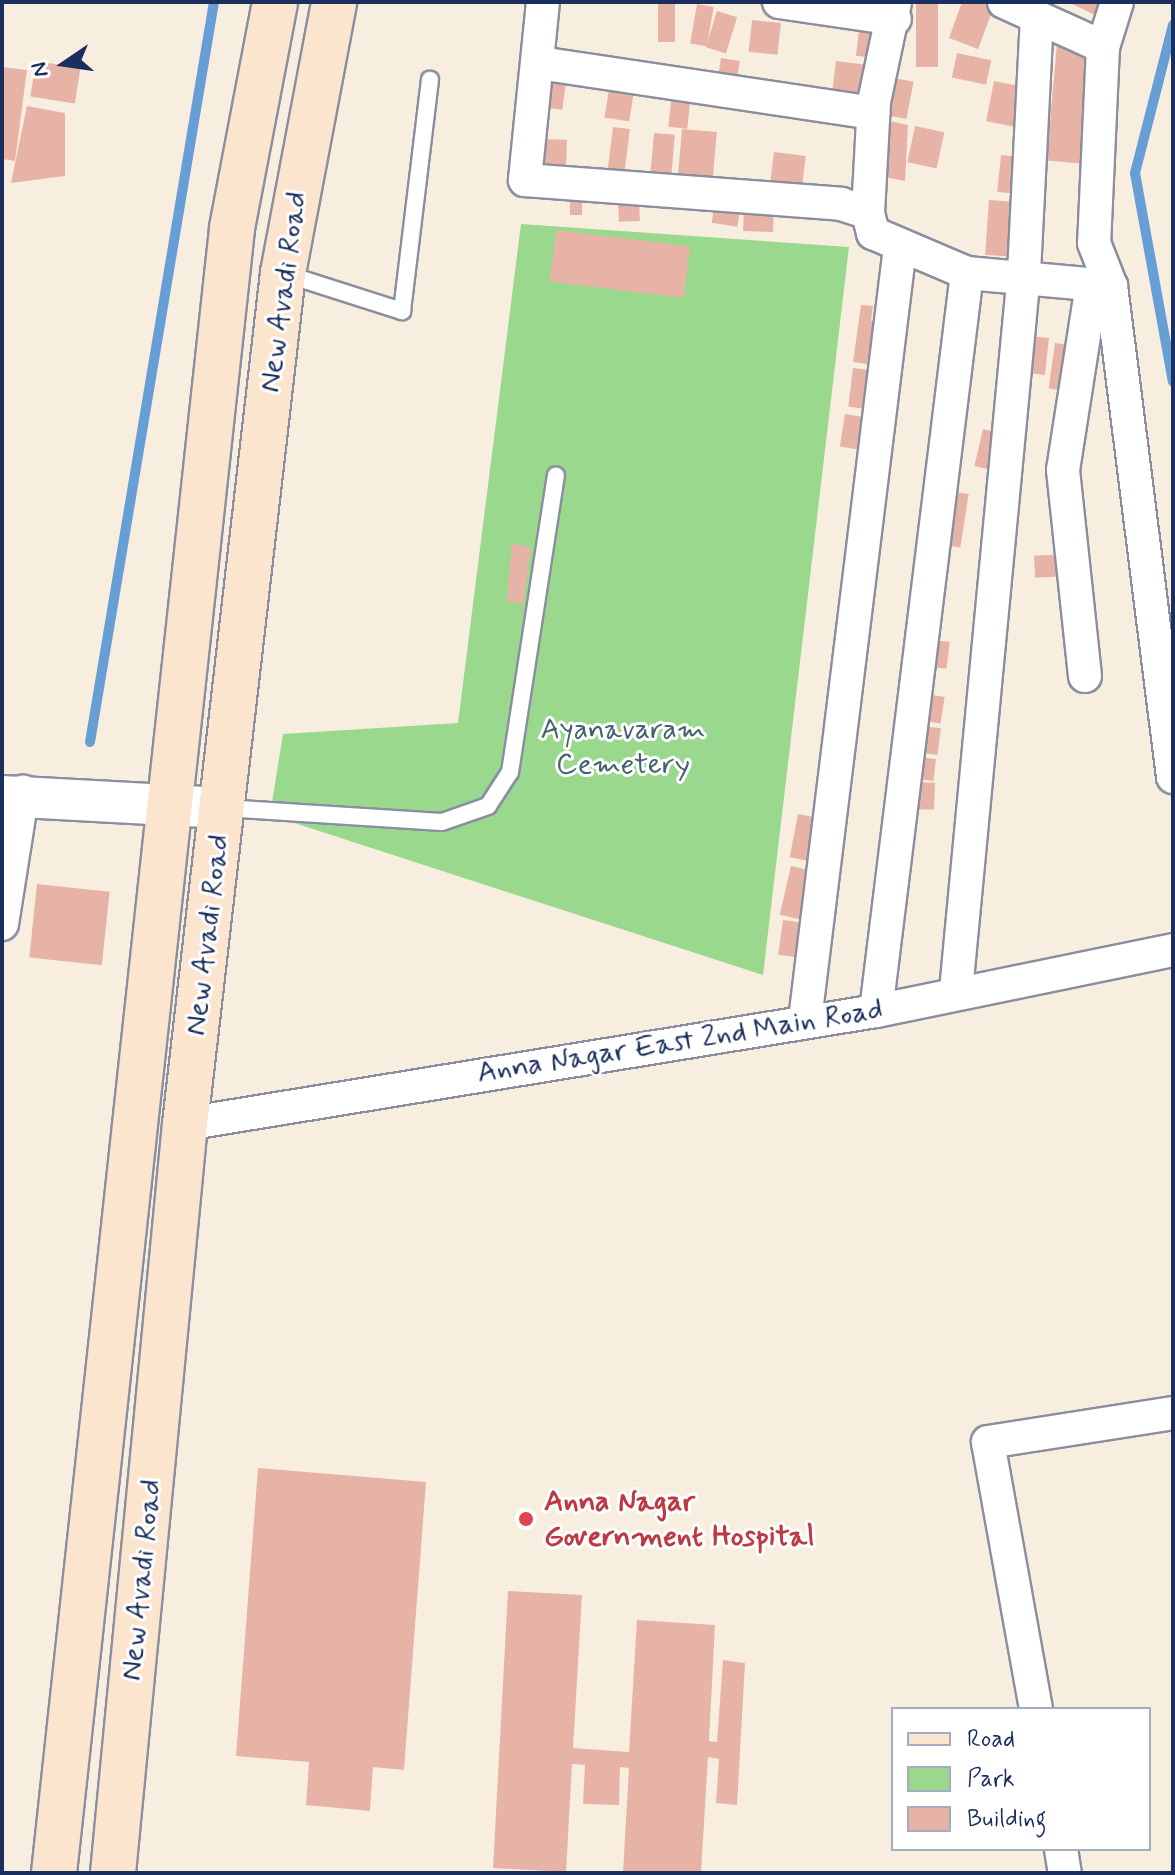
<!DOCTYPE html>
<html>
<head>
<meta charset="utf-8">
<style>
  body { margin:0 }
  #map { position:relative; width:1175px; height:1875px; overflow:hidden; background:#f8eedf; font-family:Mynerve,sans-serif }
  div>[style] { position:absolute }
  .green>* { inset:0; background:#99d88d }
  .stream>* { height:10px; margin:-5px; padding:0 5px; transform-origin:5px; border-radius:5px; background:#679ed5 }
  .building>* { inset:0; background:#e8b3a7; transform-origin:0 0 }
  .roads { filter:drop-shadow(2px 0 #8a8e9e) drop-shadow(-2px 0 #8a8e9e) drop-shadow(0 2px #8a8e9e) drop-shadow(0 -2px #8a8e9e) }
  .service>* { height:16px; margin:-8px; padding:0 8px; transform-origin:8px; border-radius:8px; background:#fff }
  .minor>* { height:32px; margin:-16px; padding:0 16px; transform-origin:16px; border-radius:16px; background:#fff }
  .tertiary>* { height:40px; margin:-20px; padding:0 20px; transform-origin:20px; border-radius:20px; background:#fff }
  .secondary>* { height:44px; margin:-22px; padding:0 22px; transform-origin:22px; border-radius:22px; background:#fce5cf }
  .dots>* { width:22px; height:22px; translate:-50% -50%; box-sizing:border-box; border:4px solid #fff; border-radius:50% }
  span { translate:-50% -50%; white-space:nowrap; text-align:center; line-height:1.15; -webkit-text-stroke:6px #fff; paint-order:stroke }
  .street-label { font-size:30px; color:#1b2f5e }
  .park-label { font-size:30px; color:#41626c }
  .health-label { font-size:30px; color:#be3a42; font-weight:700 }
  .left { translate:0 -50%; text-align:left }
  .frame { position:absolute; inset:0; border:4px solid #1b2f5e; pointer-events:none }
  .legend { position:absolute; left:891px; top:1707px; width:260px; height:144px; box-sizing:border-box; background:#fff; border:2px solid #a4acbf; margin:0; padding:10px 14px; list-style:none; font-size:24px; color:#1b2f5e }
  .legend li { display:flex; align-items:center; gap:16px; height:40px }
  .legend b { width:40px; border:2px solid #a4acbf }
  .north { position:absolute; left:24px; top:24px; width:80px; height:80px; -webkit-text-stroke:6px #fff; paint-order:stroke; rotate:257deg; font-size:22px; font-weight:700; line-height:32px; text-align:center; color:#1b2f5e }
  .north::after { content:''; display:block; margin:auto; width:28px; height:36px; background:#1b2f5e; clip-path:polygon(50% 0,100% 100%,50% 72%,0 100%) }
</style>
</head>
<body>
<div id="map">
  <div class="green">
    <div style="clip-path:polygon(521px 224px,849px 247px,763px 975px,270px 815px,283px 734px,458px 723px)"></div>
  </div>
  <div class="stream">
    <div style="left:1173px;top:25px;width:153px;rotate:104.4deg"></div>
    <div style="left:1135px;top:173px;width:212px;rotate:79.7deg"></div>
    <div style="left:90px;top:742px;width:750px;rotate:-80.49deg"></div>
  </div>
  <div class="building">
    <div style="left:658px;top:2px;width:17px;height:40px"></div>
    <div style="left:916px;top:2px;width:22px;height:65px"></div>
    <div style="clip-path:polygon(962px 2px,995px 4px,978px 49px,949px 38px)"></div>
    <div style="clip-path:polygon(1068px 2px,1102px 2px,1095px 15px)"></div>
    <div style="left:697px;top:4px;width:17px;height:40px;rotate:10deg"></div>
    <div style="left:717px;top:11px;width:21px;height:38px;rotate:17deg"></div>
    <div style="left:752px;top:20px;width:29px;height:32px;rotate:6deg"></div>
    <div style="left:860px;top:22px;width:26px;height:34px;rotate:7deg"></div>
    <div style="left:1057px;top:43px;width:33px;height:118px;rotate:5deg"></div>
    <div style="left:957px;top:53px;width:35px;height:25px;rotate:12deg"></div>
    <div style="left:721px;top:58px;width:19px;height:31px;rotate:9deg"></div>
    <div style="left:36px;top:61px;width:45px;height:36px;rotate:9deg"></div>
    <div style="left:836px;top:61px;width:38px;height:31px;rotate:7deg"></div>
    <div style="clip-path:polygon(2px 67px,27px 70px,15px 161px,2px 159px)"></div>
    <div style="left:545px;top:74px;width:22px;height:33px;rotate:8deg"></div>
    <div style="left:894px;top:78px;width:20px;height:38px;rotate:11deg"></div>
    <div style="left:994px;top:81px;width:36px;height:41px;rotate:11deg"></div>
    <div style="left:610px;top:83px;width:25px;height:35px;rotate:9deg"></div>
    <div style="left:672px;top:92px;width:19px;height:35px;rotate:6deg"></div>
    <div style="clip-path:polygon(27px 106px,65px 113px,65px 176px,11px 183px)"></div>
    <div style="clip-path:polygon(885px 120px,908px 125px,905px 181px,874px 175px)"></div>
    <div style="left:915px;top:126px;width:30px;height:37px;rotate:12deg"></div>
    <div style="left:613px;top:127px;width:17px;height:45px;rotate:7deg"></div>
    <div style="left:682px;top:129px;width:35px;height:55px;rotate:5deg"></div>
    <div style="left:654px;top:133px;width:21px;height:47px;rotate:5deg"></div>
    <div style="left:542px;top:139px;width:25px;height:40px;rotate:2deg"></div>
    <div style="left:774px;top:152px;width:32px;height:38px;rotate:7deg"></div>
    <div style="left:1001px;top:155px;width:20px;height:37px;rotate:6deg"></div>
    <div style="left:570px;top:189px;width:12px;height:26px"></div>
    <div style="left:639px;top:197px;width:24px;height:21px;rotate:88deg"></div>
    <div style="left:989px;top:200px;width:29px;height:55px;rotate:4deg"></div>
    <div style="left:715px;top:202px;width:26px;height:21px;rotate:9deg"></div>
    <div style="left:744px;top:204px;width:30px;height:27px;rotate:2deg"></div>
    <div style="left:556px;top:230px;width:135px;height:52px;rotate:7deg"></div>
    <div style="clip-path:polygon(861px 305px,873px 306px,871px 321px,882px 322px,878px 352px,869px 350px,867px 364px,853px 362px)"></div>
    <div style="left:1029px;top:336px;width:20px;height:37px;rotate:6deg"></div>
    <div style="left:1055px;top:343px;width:22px;height:46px;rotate:8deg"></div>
    <div style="left:853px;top:368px;width:23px;height:39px;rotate:7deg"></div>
    <div style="left:845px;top:414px;width:25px;height:33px;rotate:9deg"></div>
    <div style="left:983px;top:429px;width:22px;height:38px;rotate:13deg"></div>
    <div style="left:943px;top:490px;width:26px;height:54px;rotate:9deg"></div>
    <div style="clip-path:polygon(512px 543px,531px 548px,523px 604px,507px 601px)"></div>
    <div style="left:1069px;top:554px;width:22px;height:35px;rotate:87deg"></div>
    <div style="left:925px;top:639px;width:25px;height:27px;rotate:7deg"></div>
    <div style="left:920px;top:693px;width:25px;height:27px;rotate:9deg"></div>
    <div style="left:915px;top:725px;width:26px;height:27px;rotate:7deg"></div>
    <div style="left:917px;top:757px;width:19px;height:22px;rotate:6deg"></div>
    <div style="left:912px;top:782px;width:23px;height:27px;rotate:2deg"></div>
    <div style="left:798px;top:814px;width:26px;height:44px;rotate:11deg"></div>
    <div style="left:791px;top:866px;width:27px;height:50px;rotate:13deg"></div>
    <div style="left:37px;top:884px;width:73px;height:74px;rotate:6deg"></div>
    <div style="left:783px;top:920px;width:29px;height:35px;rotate:8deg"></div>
    <div style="clip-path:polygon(258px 1468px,426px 1482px,404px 1770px,373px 1767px,370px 1811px,306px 1805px,309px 1762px,236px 1756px)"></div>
    <div style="clip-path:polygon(508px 1591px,582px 1595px,573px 1748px,629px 1752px,637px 1620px,715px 1625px,709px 1741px,717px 1742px,723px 1660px,745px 1663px,737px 1805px,716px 1803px,719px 1759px,708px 1757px,701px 1873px,623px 1873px,629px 1768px,620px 1767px,619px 1805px,583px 1804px,585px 1765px,572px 1764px,566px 1872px,493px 1868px)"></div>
  </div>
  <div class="roads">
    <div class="service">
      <div style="left:286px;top:274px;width:122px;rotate:17.7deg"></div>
      <div style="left:402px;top:311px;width:233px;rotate:-83.1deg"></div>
      <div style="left:224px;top:808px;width:218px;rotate:3.7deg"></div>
      <div style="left:442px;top:822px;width:49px;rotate:-19.2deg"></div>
      <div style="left:488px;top:806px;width:40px;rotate:-57.1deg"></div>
      <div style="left:510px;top:772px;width:300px;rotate:-81.2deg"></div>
    </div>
    <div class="minor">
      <div style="left:543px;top:2px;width:179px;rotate:95.8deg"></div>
      <div style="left:525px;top:180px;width:317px;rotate:4.3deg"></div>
      <div style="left:841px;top:204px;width:28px;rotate:18deg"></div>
      <div style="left:868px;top:213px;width:21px;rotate:76deg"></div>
      <div style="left:873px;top:233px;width:102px;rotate:23.1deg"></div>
      <div style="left:967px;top:273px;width:145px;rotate:5.2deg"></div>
      <div style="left:779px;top:2px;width:117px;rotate:8.3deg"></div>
      <div style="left:1004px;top:2px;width:109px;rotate:24.4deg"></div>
      <div style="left:1117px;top:2px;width:47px;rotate:107.3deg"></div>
      <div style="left:1103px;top:47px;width:196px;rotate:92.6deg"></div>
      <div style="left:1094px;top:243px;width:46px;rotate:68.4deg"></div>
      <div style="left:1111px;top:286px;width:495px;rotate:82.8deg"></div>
      <div style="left:539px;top:63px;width:338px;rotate:8.5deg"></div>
      <div style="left:868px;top:213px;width:111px;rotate:-86.9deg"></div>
      <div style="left:874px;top:102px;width:102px;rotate:-78.1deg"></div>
      <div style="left:1085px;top:676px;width:207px;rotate:-96.1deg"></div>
      <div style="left:1063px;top:470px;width:187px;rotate:-81.1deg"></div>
      <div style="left:2px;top:924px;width:134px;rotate:-81deg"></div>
      <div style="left:956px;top:991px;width:721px;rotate:-84.59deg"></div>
      <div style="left:1024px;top:273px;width:256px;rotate:-87.1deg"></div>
      <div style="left:876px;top:1011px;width:744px;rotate:-82.97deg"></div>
      <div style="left:805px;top:1020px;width:779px;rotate:-82.99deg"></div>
      <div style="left:185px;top:1124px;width:700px;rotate:-9.29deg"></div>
      <div style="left:876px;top:1011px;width:303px;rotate:-11.6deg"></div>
      <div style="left:1036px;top:1709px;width:271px;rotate:-100.2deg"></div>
      <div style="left:988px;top:1442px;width:187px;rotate:-8.9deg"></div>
      <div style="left:1061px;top:1849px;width:24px;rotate:81deg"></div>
    </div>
    <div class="tertiary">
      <div style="left:2px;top:796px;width:220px;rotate:3.1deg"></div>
    </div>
    <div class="secondary">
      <div style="left:54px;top:1873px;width:1655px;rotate:-83.82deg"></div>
      <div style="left:232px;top:228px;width:230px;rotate:-79.2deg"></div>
      <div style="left:113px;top:1873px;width:752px;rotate:-84.51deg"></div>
      <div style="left:185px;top:1124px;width:857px;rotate:-83.43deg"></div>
      <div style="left:283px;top:273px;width:276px;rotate:-79.3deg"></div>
    </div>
  </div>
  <div class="dots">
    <div style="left:526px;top:1519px;background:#e0444e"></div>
  </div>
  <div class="street-label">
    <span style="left:284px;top:292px;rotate:-82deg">New Avadi Road</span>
    <span style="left:208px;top:935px;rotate:-83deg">New Avadi Road</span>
    <span style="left:680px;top:1042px;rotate:-9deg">Anna Nagar East 2nd Main Road</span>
    <span style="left:142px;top:1580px;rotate:-84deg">New Avadi Road</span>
  </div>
  <div class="park-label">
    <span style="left:623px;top:747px">Ayanavaram<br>Cemetery</span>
  </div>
  <div class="health-label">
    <span class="left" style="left:544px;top:1519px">Anna Nagar<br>Government Hospital</span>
  </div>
  <div class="frame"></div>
  <ul class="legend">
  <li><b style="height:10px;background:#fce5cf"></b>Road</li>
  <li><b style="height:22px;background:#99d88d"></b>Park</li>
  <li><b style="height:22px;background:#e8b3a7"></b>Building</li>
  </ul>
  <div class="north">N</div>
</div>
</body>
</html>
